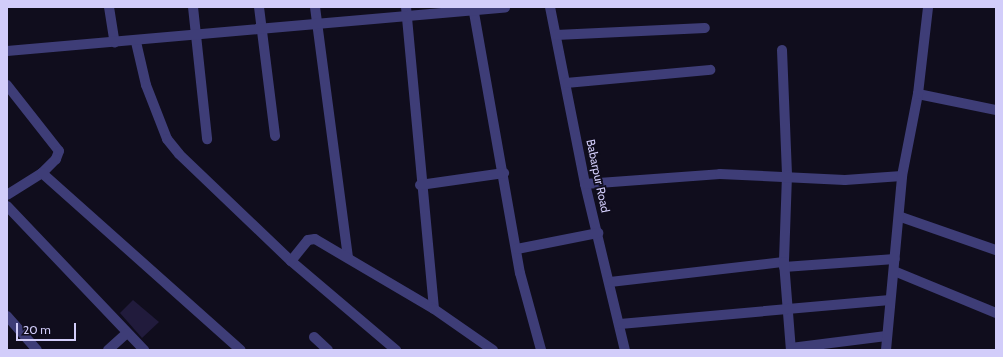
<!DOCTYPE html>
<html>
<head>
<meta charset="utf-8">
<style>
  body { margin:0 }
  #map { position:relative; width:1003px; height:357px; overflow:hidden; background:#100d1d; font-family:Cabin,sans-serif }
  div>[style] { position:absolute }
  .building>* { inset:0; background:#211b3c }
  .minor>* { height:10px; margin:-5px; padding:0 5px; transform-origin:5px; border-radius:5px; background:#3e3d77 }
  span { translate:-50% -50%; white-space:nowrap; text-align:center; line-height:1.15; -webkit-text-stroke:3.5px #100d1d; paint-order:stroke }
  .street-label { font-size:12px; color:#d2cdfa }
  .frame { position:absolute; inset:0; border:8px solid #d2cdfa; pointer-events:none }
  .scale { position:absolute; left:16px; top:323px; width:60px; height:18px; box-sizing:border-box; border:2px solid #d2cdfa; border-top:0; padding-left:5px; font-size:12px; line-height:14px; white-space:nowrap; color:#d2cdfa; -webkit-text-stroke:3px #100d1d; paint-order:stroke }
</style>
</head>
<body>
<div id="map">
  <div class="building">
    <div style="clip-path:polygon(133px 300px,159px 322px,142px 338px,120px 313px)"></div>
  </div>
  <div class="minor">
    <div style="left:109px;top:7px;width:36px;rotate:81deg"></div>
    <div style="left:193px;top:7px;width:133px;rotate:83.9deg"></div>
    <div style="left:259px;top:7px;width:130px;rotate:82.9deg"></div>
    <div style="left:315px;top:7px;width:252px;rotate:82.5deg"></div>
    <div style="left:406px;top:7px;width:303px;rotate:84.7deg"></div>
    <div style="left:473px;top:7px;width:270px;rotate:80deg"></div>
    <div style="left:520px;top:273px;width:80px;rotate:74.7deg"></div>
    <div style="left:550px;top:7px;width:180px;rotate:78.8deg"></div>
    <div style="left:585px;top:184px;width:171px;rotate:76.5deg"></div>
    <div style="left:556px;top:35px;width:149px;rotate:-2.7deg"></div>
    <div style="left:136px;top:42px;width:44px;rotate:76.9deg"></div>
    <div style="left:146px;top:85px;width:58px;rotate:68.7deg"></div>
    <div style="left:167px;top:139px;width:19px;rotate:51deg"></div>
    <div style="left:179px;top:154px;width:155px;rotate:43.7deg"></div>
    <div style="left:291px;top:261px;width:138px;rotate:40.3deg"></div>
    <div style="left:782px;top:50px;width:125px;rotate:87.7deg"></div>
    <div style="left:787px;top:175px;width:87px;rotate:92deg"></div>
    <div style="left:7px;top:51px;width:500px;rotate:-5deg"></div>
    <div style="left:566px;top:83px;width:145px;rotate:-5.2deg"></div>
    <div style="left:7px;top:85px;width:84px;rotate:51.8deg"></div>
    <div style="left:59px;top:151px;width:9px;rotate:111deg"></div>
    <div style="left:56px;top:159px;width:20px;rotate:135deg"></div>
    <div style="left:42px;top:173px;width:41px;rotate:147.8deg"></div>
    <div style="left:918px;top:94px;width:80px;rotate:11.6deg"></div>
    <div style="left:42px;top:173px;width:266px;rotate:41.7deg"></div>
    <div style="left:585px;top:184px;width:135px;rotate:-4.2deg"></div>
    <div style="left:720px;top:174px;width:125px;rotate:2.7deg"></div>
    <div style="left:845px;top:180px;width:57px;rotate:-4deg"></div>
    <div style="left:902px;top:176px;width:84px;rotate:-79deg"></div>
    <div style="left:918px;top:94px;width:88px;rotate:-83.4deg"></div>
    <div style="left:420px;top:185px;width:85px;rotate:-8.1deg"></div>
    <div style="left:7px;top:206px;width:199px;rotate:46.4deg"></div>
    <div style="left:901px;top:217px;width:101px;rotate:19.2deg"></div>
    <div style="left:517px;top:249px;width:83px;rotate:-11.2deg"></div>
    <div style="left:291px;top:261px;width:27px;rotate:-51deg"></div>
    <div style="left:308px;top:240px;width:7px;rotate:-8deg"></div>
    <div style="left:315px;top:239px;width:138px;rotate:30.5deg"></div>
    <div style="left:434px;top:309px;width:72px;rotate:34.8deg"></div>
    <div style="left:784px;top:267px;width:111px;rotate:-4.1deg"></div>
    <div style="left:894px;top:271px;width:110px;rotate:22.4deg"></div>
    <div style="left:610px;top:282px;width:175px;rotate:-6.6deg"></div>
    <div style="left:784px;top:262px;width:88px;rotate:85.5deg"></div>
    <div style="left:7px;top:316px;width:45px;rotate:48.6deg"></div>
    <div style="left:620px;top:324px;width:271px;rotate:-5.1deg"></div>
    <div style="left:314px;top:337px;width:19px;rotate:43deg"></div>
    <div style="left:791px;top:348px;width:96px;rotate:-7.2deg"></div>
    <div style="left:108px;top:350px;width:25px;rotate:-42deg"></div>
    <div style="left:886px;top:350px;width:175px;rotate:-84.7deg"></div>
  </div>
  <div class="street-label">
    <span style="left:598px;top:176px;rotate:78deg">Babarpur Road</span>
  </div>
  <div class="frame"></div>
  <div class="scale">20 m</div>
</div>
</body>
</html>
